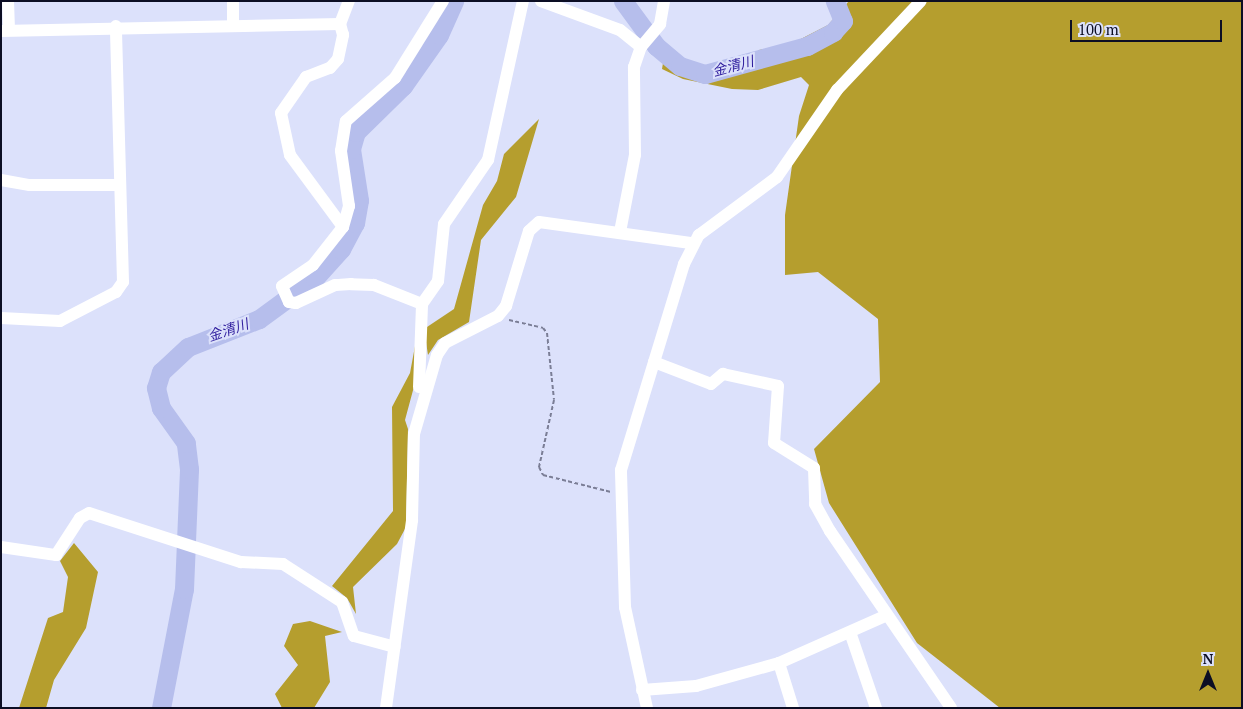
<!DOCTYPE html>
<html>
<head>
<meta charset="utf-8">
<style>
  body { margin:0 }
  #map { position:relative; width:1243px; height:709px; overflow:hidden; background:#dce1fb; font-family:"PT Serif","Noto Sans JP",serif }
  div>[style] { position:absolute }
  .forest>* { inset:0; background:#b59e2e }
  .river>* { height:19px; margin:-9.5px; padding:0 9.5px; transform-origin:9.5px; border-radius:9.5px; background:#b6beec }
  .path>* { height:2px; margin-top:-1px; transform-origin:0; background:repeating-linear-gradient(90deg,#7b7e96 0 4px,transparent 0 6.5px) }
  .minor>* { height:12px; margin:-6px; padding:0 6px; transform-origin:6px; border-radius:6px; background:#fff }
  span { translate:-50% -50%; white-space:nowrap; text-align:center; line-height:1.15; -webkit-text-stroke:4px #dce1fb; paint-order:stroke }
  .water-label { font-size:14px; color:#2e1c9d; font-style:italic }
  .frame { position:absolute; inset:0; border:2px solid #0c0e24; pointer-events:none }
  .north { position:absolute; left:1183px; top:649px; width:50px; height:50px; -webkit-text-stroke:4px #dce1fb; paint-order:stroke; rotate:0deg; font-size:14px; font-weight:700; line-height:20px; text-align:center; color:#0c0e24 }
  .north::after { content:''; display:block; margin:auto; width:18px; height:22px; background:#0c0e24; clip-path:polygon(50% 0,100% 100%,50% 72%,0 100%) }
  .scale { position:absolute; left:1070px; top:20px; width:152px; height:22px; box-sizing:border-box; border:2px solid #0c0e24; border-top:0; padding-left:6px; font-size:15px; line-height:18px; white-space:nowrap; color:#0c0e24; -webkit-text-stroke:4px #dce1fb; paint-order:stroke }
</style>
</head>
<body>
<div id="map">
  <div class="forest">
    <div style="clip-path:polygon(849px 1px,1242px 1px,1242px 708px,1000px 708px,917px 643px,829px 503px,814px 449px,880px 382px,878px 319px,818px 272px,785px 275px,785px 215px,799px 116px,809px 85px,801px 77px,758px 90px,732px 89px,683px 79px,662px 69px,663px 63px,703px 78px,727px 75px,759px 50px,791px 44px,828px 25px)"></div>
    <div style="clip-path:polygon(539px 119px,516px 197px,481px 240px,469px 322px,438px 340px,428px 355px,424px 329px,454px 309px,483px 205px,497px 181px,504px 154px)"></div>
    <div style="clip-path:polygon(418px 330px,419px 368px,405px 420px,408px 429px,406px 527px,397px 544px,353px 587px,356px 614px,347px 598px,332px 586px,393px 511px,392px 407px,410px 373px)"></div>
    <div style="clip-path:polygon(74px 543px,98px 572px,86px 628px,54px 680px,46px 708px,19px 708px,48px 618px,63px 612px,68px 577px,60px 561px)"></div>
    <div style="clip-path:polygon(310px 621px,342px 632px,325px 636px,330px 682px,314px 708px,282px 708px,275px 694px,298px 665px,284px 646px,293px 624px)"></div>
  </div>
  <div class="river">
    <div style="left:623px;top:1px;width:56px;rotate:53.7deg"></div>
    <div style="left:656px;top:46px;width:31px;rotate:40deg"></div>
    <div style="left:680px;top:66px;width:26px;rotate:18deg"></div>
    <div style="left:705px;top:74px;width:106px;rotate:-15.4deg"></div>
    <div style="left:807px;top:46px;width:30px;rotate:-28deg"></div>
    <div style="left:833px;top:32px;width:15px;rotate:-48deg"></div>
    <div style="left:843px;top:21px;width:22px;rotate:-112deg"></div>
    <div style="left:161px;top:708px;width:121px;rotate:-79.1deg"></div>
    <div style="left:184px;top:589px;width:120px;rotate:-87.6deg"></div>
    <div style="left:189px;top:469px;width:26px;rotate:-97deg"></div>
    <div style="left:186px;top:443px;width:43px;rotate:-125.5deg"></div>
    <div style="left:161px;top:408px;width:21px;rotate:-104deg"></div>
    <div style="left:156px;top:388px;width:17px;rotate:-73deg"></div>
    <div style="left:161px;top:372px;width:37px;rotate:-43deg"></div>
    <div style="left:188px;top:347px;width:76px;rotate:-21.5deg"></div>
    <div style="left:259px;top:319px;width:69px;rotate:-36.2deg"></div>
    <div style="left:315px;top:278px;width:39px;rotate:-48deg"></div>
    <div style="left:341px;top:249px;width:30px;rotate:-62deg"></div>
    <div style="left:355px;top:223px;width:23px;rotate:-80deg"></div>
    <div style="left:359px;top:200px;width:52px;rotate:-98.9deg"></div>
    <div style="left:351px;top:149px;width:18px;rotate:-74deg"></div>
    <div style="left:356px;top:132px;width:66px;rotate:-44.4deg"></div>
    <div style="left:403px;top:86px;width:62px;rotate:-54.8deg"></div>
    <div style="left:439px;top:35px;width:37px;rotate:-66deg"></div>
  </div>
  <div class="path">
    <div style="left:509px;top:320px;width:35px;rotate:13deg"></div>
    <div style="left:543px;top:328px;width:6px;rotate:51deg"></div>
    <div style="left:547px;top:333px;width:67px;rotate:84deg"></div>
    <div style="left:554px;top:400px;width:69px;rotate:102.6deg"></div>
    <div style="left:539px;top:467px;width:9px;rotate:63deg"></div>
    <div style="left:543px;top:475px;width:70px;rotate:14deg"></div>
  </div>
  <div class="minor">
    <div style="left:8px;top:1px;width:27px;rotate:88deg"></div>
    <div style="left:233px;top:1px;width:23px;rotate:90deg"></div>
    <div style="left:541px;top:1px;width:84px;rotate:20.2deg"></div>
    <div style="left:620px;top:30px;width:27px;rotate:39deg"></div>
    <div style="left:1px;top:31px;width:339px;rotate:-1.2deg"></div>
    <div style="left:1px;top:180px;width:29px;rotate:10deg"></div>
    <div style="left:30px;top:185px;width:90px"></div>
    <div style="left:343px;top:227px;width:89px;rotate:-126.4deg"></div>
    <div style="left:290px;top:155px;width:43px;rotate:-102.1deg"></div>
    <div style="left:281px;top:113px;width:44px;rotate:-55.2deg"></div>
    <div style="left:306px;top:77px;width:26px;rotate:-21deg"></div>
    <div style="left:330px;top:68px;width:12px;rotate:-48deg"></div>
    <div style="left:338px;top:59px;width:25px;rotate:-78deg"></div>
    <div style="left:343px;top:35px;width:11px;rotate:-105deg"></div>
    <div style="left:340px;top:24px;width:25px;rotate:-69deg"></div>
    <div style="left:620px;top:232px;width:78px;rotate:-79deg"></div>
    <div style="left:635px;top:155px;width:88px;rotate:-90.7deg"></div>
    <div style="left:634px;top:67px;width:21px;rotate:-71deg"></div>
    <div style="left:641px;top:47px;width:30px;rotate:-50deg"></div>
    <div style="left:660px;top:24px;width:23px;rotate:-80deg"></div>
    <div style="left:422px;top:304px;width:28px;rotate:-55deg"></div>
    <div style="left:438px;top:281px;width:57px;rotate:-84deg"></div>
    <div style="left:444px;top:224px;width:78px;rotate:-55.5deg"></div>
    <div style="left:488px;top:160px;width:163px;rotate:-77.6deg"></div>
    <div style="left:1px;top:318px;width:59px;rotate:2.9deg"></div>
    <div style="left:60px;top:321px;width:63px;rotate:-27.4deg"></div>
    <div style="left:116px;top:292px;width:12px;rotate:-55deg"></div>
    <div style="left:123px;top:282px;width:256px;rotate:-91.6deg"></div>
    <div style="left:654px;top:362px;width:61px;rotate:21.1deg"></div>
    <div style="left:711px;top:384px;width:16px;rotate:-40deg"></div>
    <div style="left:723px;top:374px;width:56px;rotate:12.3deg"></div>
    <div style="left:778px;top:386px;width:57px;rotate:94deg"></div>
    <div style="left:774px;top:443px;width:47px;rotate:32deg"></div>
    <div style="left:814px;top:468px;width:36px;rotate:88deg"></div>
    <div style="left:815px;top:504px;width:31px;rotate:61deg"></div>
    <div style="left:830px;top:531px;width:214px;rotate:55.6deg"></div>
    <div style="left:419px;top:387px;width:83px;rotate:-87.9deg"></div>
    <div style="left:422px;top:304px;width:52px;rotate:-158.4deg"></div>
    <div style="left:374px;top:285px;width:23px;rotate:-178deg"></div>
    <div style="left:351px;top:284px;width:16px;rotate:176deg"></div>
    <div style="left:335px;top:285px;width:43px;rotate:155.2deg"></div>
    <div style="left:296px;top:303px;width:7px;rotate:-172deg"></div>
    <div style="left:289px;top:302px;width:17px;rotate:-114deg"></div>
    <div style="left:282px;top:286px;width:37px;rotate:-34deg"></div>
    <div style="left:313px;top:265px;width:48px;rotate:-51.7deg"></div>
    <div style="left:343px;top:227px;width:22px;rotate:-74deg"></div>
    <div style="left:349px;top:206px;width:56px;rotate:-98.3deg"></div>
    <div style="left:341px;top:151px;width:30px;rotate:-81deg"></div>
    <div style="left:346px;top:121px;width:65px;rotate:-41.3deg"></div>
    <div style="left:395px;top:78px;width:91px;rotate:-58.1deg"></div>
    <div style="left:1px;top:547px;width:56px;rotate:8.3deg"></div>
    <div style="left:56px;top:555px;width:44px;rotate:-57deg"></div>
    <div style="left:80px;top:518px;width:10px;rotate:-29deg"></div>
    <div style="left:89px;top:513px;width:160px;rotate:17.9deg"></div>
    <div style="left:241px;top:562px;width:42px;rotate:2.7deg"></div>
    <div style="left:283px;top:564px;width:70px;rotate:32.8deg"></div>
    <div style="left:342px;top:602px;width:36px;rotate:71deg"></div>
    <div style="left:354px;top:636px;width:42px;rotate:15deg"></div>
    <div style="left:851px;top:635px;width:77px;rotate:71.1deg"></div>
    <div style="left:779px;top:663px;width:47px;rotate:72.7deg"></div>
    <div style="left:642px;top:690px;width:54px;rotate:-4.2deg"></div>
    <div style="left:696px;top:686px;width:86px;rotate:-15.5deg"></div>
    <div style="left:779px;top:663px;width:116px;rotate:-23.9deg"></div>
    <div style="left:386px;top:708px;width:190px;rotate:-82.1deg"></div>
    <div style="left:412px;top:520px;width:86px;rotate:-88.7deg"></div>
    <div style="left:414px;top:434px;width:82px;rotate:-73.8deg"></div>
    <div style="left:437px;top:355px;width:14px;rotate:-56deg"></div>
    <div style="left:445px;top:343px;width:59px;rotate:-27deg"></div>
    <div style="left:498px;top:316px;width:13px;rotate:-51deg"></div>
    <div style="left:506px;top:306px;width:78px;rotate:-73deg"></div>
    <div style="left:529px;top:231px;width:13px;rotate:-42deg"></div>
    <div style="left:539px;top:222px;width:153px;rotate:7.9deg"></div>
    <div style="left:647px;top:708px;width:103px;rotate:-102.3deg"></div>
    <div style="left:625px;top:607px;width:137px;rotate:-91.7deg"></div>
    <div style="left:621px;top:470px;width:215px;rotate:-73deg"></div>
    <div style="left:684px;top:264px;width:33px;rotate:-63deg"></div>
    <div style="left:699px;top:235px;width:97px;rotate:-36.6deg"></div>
    <div style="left:777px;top:177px;width:106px;rotate:-55.4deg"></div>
    <div style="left:837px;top:90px;width:122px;rotate:-46.7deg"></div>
  </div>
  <div class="water-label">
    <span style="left:733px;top:66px;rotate:-15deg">金清川</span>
    <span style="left:228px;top:330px;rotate:-19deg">金清川</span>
  </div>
  <div class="frame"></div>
  <div class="north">N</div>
  <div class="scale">100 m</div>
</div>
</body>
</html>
